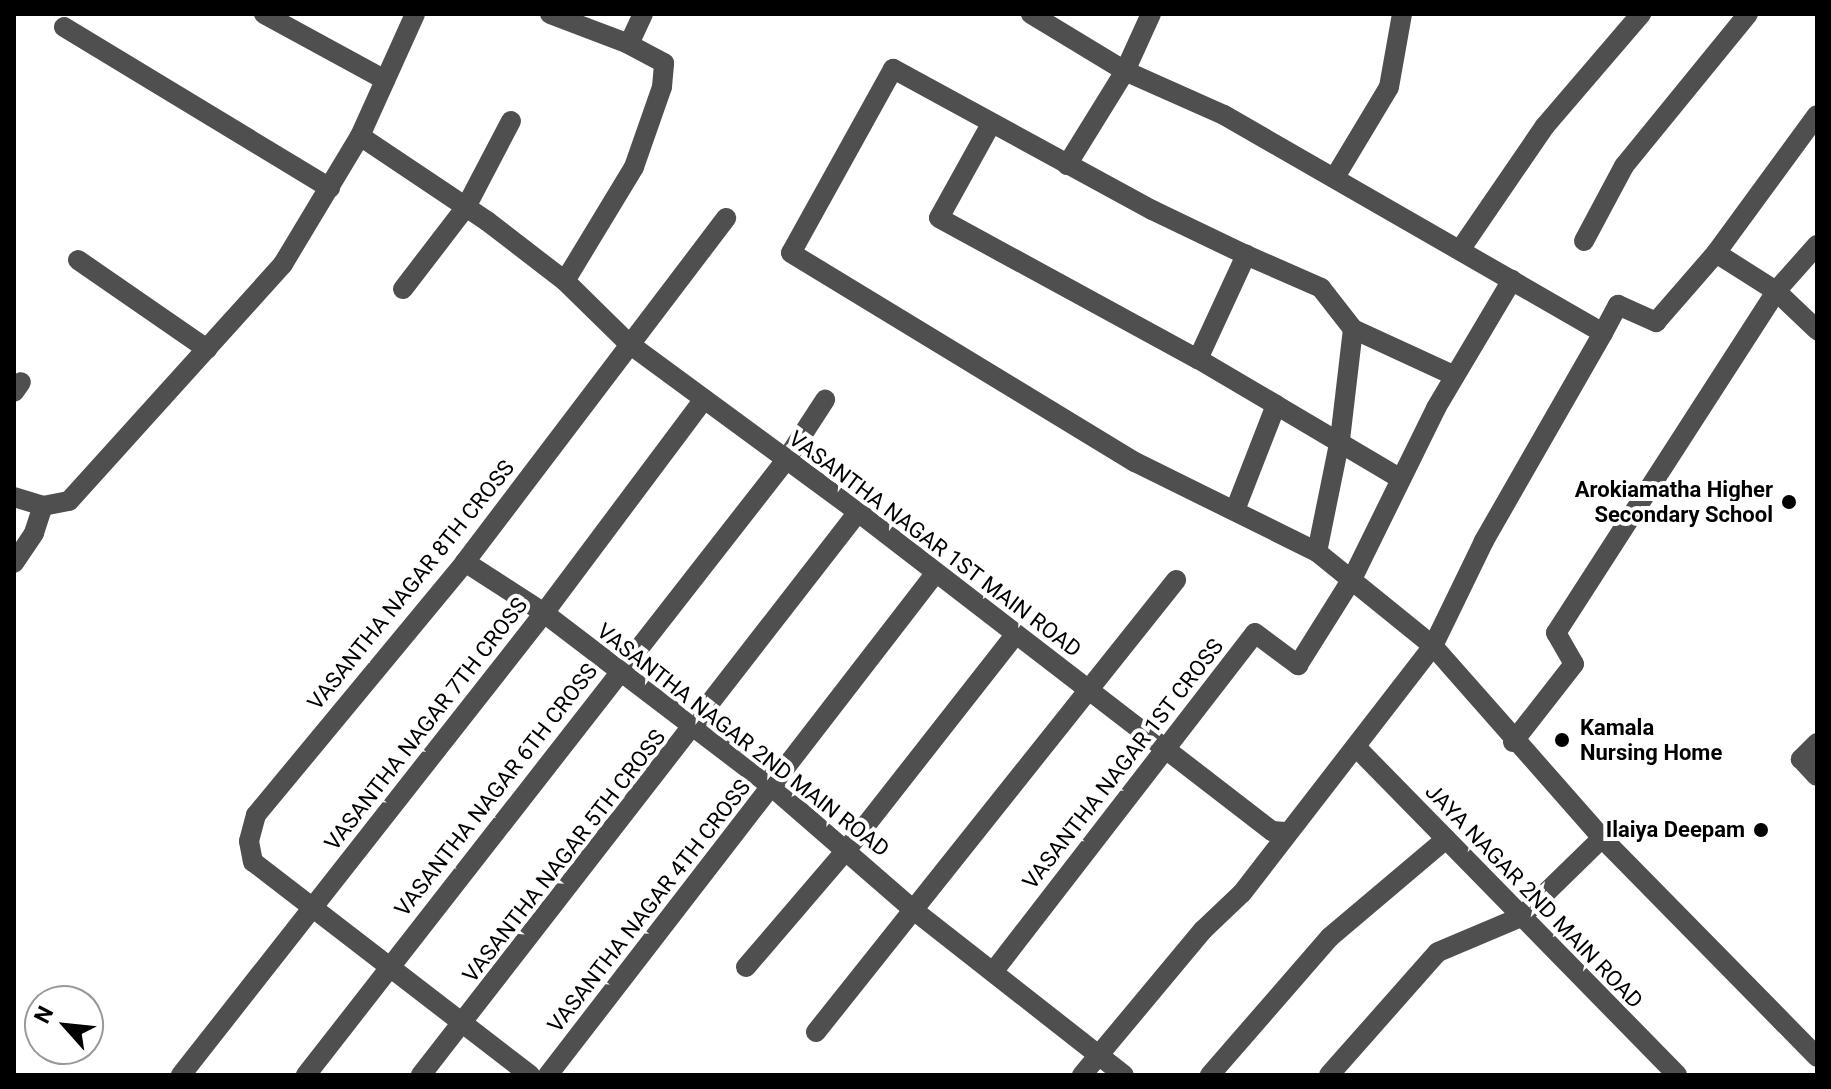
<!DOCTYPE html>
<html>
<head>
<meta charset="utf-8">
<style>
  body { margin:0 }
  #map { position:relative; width:1831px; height:1089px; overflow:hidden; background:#fff; font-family:Roboto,sans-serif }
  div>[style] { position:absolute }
  .minor>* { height:20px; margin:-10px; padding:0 10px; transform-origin:10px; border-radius:10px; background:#4f4f4f }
  .dots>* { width:22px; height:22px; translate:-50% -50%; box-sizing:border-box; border:4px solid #fff; border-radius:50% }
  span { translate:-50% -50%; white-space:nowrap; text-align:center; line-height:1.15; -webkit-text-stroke:8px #fff; paint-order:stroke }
  .poi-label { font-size:22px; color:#000; font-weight:700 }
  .right { translate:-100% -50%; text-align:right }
  .left { translate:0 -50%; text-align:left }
  .street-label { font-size:22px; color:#000 }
  .frame { position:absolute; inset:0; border:16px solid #000; pointer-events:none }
  .north { position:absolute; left:24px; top:985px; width:80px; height:80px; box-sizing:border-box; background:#fff; border:2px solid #999; border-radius:50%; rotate:297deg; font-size:22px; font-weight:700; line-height:32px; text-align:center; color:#000 }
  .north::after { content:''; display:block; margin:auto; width:28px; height:36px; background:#000; clip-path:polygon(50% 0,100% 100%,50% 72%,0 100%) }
</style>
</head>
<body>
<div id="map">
  <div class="minor">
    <div style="left:264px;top:14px;width:138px;rotate:28.6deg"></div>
    <div style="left:550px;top:14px;width:85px;rotate:20.8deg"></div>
    <div style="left:1031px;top:14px;width:110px;rotate:31.2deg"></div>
    <div style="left:1125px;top:71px;width:108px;rotate:24deg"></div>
    <div style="left:1224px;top:115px;width:437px;rotate:29.9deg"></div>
    <div style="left:1603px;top:333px;width:240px;rotate:119.8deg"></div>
    <div style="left:1484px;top:541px;width:117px;rotate:115.9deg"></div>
    <div style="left:1433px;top:646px;width:256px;rotate:48.6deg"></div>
    <div style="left:1602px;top:838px;width:307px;rotate:45.5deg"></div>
    <div style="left:64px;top:27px;width:311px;rotate:31.2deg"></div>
    <div style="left:991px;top:124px;width:107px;rotate:119deg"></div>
    <div style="left:939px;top:218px;width:295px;rotate:28.6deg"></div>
    <div style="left:1198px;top:359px;width:115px;rotate:-65.2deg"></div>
    <div style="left:1246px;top:255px;width:104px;rotate:-154.4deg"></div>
    <div style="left:1152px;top:210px;width:295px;rotate:-151.4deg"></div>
    <div style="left:893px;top:69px;width:210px;rotate:119deg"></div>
    <div style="left:791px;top:253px;width:403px;rotate:31.3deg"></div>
    <div style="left:1135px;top:462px;width:203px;rotate:26.3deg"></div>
    <div style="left:1317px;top:552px;width:149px;rotate:39deg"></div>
    <div style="left:1433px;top:646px;width:312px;rotate:127.7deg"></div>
    <div style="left:1242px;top:893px;width:54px;rotate:136.5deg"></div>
    <div style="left:1203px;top:930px;width:189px;rotate:129.8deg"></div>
    <div style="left:360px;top:136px;width:134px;rotate:-65.7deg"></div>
    <div style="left:1067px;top:165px;width:110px;rotate:-58.3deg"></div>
    <div style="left:1125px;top:71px;width:63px;rotate:-65.5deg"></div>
    <div style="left:1335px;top:177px;width:105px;rotate:-59deg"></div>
    <div style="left:1389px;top:87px;width:74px;rotate:-79.9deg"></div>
    <div style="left:1584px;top:241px;width:85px;rotate:-61.9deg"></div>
    <div style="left:1624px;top:166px;width:196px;rotate:-50.8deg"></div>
    <div style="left:1460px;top:250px;width:150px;rotate:-55.6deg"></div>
    <div style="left:1545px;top:126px;width:148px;rotate:-49.4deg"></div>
    <div style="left:1716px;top:253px;width:71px;rotate:32.3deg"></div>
    <div style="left:1776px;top:291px;width:57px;rotate:43.6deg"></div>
    <div style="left:1246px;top:255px;width:82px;rotate:23.7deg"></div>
    <div style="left:1321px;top:288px;width:52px;rotate:52deg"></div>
    <div style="left:1353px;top:329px;width:111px;rotate:96.7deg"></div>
    <div style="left:1340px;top:439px;width:115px;rotate:101.5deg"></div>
    <div style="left:78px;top:260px;width:157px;rotate:34.6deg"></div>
    <div style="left:565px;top:281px;width:133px;rotate:-58.8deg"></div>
    <div style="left:634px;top:167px;width:85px;rotate:-70.7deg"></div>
    <div style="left:662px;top:87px;width:24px;rotate:-85deg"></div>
    <div style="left:664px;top:63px;width:40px;rotate:-152deg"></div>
    <div style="left:629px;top:44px;width:33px;rotate:-65deg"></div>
    <div style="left:403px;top:289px;width:103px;rotate:-52.5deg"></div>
    <div style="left:466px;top:207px;width:97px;rotate:-62.4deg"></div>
    <div style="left:1353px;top:329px;width:112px;rotate:24.7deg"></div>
    <div style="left:1603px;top:333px;width:32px;rotate:-62deg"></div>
    <div style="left:1618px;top:305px;width:42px;rotate:24.1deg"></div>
    <div style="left:1656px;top:322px;width:91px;rotate:-49deg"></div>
    <div style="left:1716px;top:253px;width:171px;rotate:-53.8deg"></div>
    <div style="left:1198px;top:359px;width:91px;rotate:30.5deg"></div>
    <div style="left:1276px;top:405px;width:113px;rotate:111.3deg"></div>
    <div style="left:14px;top:392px;width:12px;rotate:-55deg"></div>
    <div style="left:1276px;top:405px;width:145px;rotate:30.6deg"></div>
    <div style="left:14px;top:497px;width:30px;rotate:17deg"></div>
    <div style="left:43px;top:506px;width:26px;rotate:-11deg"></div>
    <div style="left:69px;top:501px;width:319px;rotate:-47.9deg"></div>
    <div style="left:283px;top:264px;width:149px;rotate:-59deg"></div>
    <div style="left:360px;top:136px;width:153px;rotate:33.8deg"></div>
    <div style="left:487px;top:221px;width:98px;rotate:37.6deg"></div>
    <div style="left:565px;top:281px;width:88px;rotate:44.5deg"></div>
    <div style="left:628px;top:343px;width:285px;rotate:36.3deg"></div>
    <div style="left:858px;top:512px;width:523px;rotate:37.62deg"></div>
    <div style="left:1272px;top:831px;width:13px;rotate:4deg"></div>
    <div style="left:465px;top:562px;width:94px;rotate:32.8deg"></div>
    <div style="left:544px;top:613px;width:287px;rotate:37.3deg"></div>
    <div style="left:772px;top:787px;width:191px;rotate:41deg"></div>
    <div style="left:916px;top:912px;width:264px;rotate:38.1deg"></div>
    <div style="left:14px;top:563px;width:36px;rotate:-56deg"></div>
    <div style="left:34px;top:533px;width:28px;rotate:-72deg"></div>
    <div style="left:1513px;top:742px;width:99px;rotate:-52deg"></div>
    <div style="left:1574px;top:664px;width:36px;rotate:-120deg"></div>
    <div style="left:1556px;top:633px;width:407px;rotate:-57.2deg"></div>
    <div style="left:1776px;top:291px;width:62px;rotate:-48.3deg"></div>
    <div style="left:1817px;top:743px;width:23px;rotate:135deg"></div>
    <div style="left:1801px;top:759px;width:23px;rotate:47deg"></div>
    <div style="left:1358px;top:749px;width:456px;rotate:45.6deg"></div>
    <div style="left:746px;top:967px;width:157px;rotate:-49.4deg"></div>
    <div style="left:848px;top:848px;width:271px;rotate:-51.9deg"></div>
    <div style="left:993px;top:972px;width:428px;rotate:-52.3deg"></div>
    <div style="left:1255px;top:633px;width:54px;rotate:36.7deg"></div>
    <div style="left:1298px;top:665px;width:102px;rotate:-57.9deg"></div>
    <div style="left:1352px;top:579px;width:191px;rotate:-63.8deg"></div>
    <div style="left:1436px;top:408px;width:149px;rotate:-59.3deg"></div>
    <div style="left:816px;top:1032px;width:578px;rotate:-51.46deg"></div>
    <div style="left:181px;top:1075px;width:588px;rotate:-51.84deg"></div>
    <div style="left:544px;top:613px;width:267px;rotate:-53.2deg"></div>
    <div style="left:306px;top:1075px;width:780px;rotate:-52.03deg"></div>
    <div style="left:786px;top:460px;width:72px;rotate:-57deg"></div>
    <div style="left:421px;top:1075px;width:713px;rotate:-52.18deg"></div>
    <div style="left:530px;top:1075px;width:349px;rotate:-142.4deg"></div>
    <div style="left:253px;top:862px;width:21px;rotate:-101deg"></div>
    <div style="left:249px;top:841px;width:27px;rotate:-75deg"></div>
    <div style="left:256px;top:815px;width:328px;rotate:-50.4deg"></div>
    <div style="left:465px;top:562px;width:432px;rotate:-52.8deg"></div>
    <div style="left:548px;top:1075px;width:632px;rotate:-52.33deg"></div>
    <div style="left:1210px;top:1075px;width:183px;rotate:-49deg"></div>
    <div style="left:1330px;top:937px;width:152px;rotate:-40.2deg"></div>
    <div style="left:1329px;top:1075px;width:164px;rotate:-48.5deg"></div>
    <div style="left:1438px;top:952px;width:90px;rotate:-22.9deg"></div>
    <div style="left:1521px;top:917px;width:113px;rotate:-44.3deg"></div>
  </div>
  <div class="dots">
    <div style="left:1789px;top:502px;background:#000"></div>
    <div style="left:1562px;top:740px;background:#000"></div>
    <div style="left:1761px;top:830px;background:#000"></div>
  </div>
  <div class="poi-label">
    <span class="right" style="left:1773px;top:502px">Arokiamatha Higher<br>Secondary School</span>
    <span class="left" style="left:1580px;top:740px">Kamala<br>Nursing Home</span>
    <span class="right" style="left:1745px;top:830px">Ilaiya Deepam</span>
  </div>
  <div class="street-label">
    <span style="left:935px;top:544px;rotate:37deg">VASANTHA NAGAR 1ST MAIN ROAD</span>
    <span style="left:411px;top:585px;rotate:-51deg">VASANTHA NAGAR 8TH CROSS</span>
    <span style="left:426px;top:724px;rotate:-52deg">VASANTHA NAGAR 7TH CROSS</span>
    <span style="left:743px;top:740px;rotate:38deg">VASANTHA NAGAR 2ND MAIN ROAD</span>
    <span style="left:1123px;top:764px;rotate:-52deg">VASANTHA NAGAR 1ST CROSS</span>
    <span style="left:496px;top:790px;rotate:-52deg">VASANTHA NAGAR 6TH CROSS</span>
    <span style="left:564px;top:856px;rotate:-52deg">VASANTHA NAGAR 5TH CROSS</span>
    <span style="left:1534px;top:896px;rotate:46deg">JAYA NAGAR 2ND MAIN ROAD</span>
    <span style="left:649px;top:906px;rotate:-52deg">VASANTHA NAGAR 4TH CROSS</span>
  </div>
  <div class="frame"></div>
  <div class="north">N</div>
</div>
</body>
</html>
